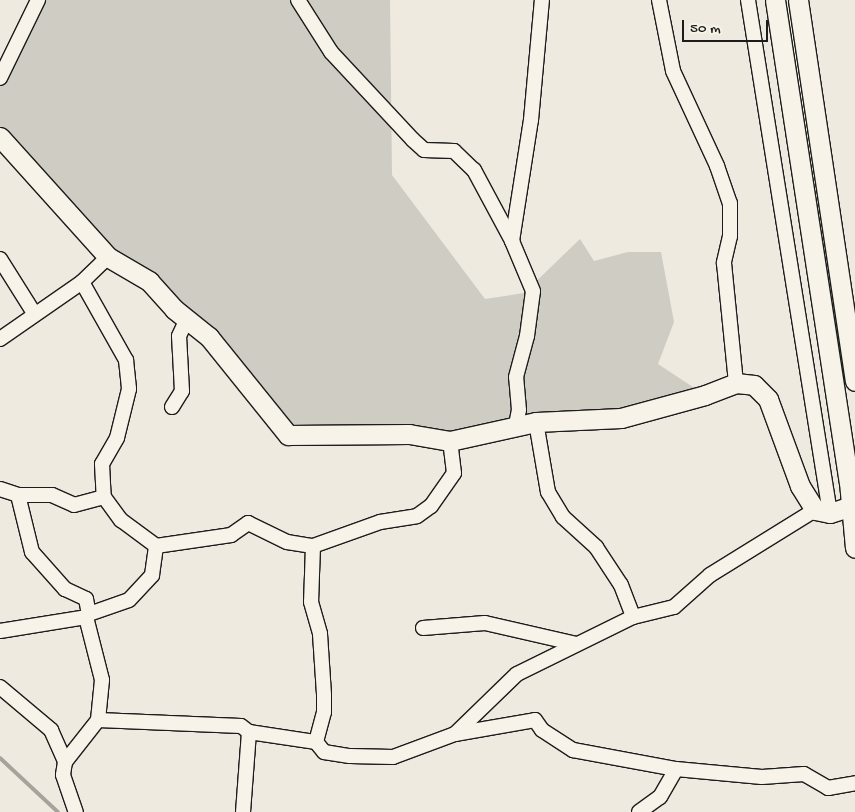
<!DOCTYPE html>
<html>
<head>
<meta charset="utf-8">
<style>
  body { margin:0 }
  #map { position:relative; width:855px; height:812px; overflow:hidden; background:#eeeae0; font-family:"Gochi Hand",sans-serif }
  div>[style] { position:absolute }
  .green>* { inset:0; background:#cfccc3 }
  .stream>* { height:4px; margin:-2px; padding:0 2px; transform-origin:2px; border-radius:2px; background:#a6a39d }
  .roads { filter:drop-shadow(1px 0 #1c1c1c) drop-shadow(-1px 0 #1c1c1c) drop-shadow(0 1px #1c1c1c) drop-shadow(0 -1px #1c1c1c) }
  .street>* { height:14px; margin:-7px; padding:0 7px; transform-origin:7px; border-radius:7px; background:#f7f3e8 }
  .secondary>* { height:19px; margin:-9.5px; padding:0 9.5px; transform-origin:9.5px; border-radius:9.5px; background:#f7f3e8 }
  span { translate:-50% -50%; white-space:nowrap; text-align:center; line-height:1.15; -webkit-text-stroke:4.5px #f7f3e8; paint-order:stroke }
  .scale { position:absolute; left:682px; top:20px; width:86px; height:22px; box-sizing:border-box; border:2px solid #1c1c1c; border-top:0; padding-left:6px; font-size:15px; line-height:18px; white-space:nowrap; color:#1c1c1c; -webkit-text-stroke:4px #f7f3e8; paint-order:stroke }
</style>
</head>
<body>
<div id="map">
  <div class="green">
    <div style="clip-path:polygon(38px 0,390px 0,392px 175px,485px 299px,524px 293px,580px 239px,594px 261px,628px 252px,661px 252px,674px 322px,658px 364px,705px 395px,493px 434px,303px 436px,245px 383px,0 137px,0 78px)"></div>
  </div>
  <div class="stream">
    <div style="left:0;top:758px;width:79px;rotate:43deg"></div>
  </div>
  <div class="roads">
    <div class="street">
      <div style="left:298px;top:0;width:62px;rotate:57.6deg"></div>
      <div style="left:331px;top:52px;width:120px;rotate:47deg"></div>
      <div style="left:413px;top:140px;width:15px;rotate:42deg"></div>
      <div style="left:424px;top:150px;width:30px;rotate:2deg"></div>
      <div style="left:454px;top:151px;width:28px;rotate:44deg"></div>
      <div style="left:474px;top:170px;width:81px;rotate:61.8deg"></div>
      <div style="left:659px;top:0;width:72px;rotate:78.8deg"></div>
      <div style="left:673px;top:71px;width:105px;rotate:65.1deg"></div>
      <div style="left:717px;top:166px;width:39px;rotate:71deg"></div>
      <div style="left:730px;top:203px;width:33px;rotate:90deg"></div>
      <div style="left:730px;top:236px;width:28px;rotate:103deg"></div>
      <div style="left:724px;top:263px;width:121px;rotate:84.3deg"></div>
      <div style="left:748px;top:0;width:520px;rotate:80.92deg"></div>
      <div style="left:0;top:78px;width:87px;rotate:-64deg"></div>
      <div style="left:0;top:259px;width:64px;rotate:57.8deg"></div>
      <div style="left:82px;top:282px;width:90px;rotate:60.6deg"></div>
      <div style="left:126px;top:360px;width:29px;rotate:84deg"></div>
      <div style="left:129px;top:389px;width:50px;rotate:103.8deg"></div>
      <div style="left:117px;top:438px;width:30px;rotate:120deg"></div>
      <div style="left:102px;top:464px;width:33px;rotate:87deg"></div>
      <div style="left:104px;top:497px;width:29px;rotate:54deg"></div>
      <div style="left:121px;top:520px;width:44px;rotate:36.6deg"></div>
      <div style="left:0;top:339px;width:100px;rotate:-34.8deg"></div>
      <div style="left:82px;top:282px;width:36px;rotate:-44deg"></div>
      <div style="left:172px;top:407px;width:19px;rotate:-58deg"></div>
      <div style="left:182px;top:391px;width:55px;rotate:-93.1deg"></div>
      <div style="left:179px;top:336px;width:19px;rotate:-65deg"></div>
      <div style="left:536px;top:422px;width:71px;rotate:80.3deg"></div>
      <div style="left:548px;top:492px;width:29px;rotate:59deg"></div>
      <div style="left:563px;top:517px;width:45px;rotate:42.3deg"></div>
      <div style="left:596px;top:547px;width:45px;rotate:56.7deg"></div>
      <div style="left:621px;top:585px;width:34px;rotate:69deg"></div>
      <div style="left:516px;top:425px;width:15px;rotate:-79deg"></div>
      <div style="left:519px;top:410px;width:33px;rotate:-95deg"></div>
      <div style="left:516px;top:377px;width:42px;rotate:-75deg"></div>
      <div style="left:527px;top:336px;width:45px;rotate:-82.4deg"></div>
      <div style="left:533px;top:291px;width:54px;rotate:-112.8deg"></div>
      <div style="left:512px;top:241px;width:122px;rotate:-81.1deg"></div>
      <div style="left:531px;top:120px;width:121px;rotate:-84.8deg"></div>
      <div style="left:0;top:489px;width:19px;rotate:18deg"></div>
      <div style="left:18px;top:495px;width:34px"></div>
      <div style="left:52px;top:495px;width:24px;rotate:24deg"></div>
      <div style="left:74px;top:505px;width:31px;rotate:-15deg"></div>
      <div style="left:18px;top:495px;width:59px;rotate:76.2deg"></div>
      <div style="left:32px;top:552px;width:50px;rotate:48.3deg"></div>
      <div style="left:65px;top:589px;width:23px;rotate:25deg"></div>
      <div style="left:86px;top:599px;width:15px;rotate:79deg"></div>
      <div style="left:89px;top:614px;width:4px;rotate:135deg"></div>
      <div style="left:86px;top:617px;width:65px;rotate:75.7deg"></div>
      <div style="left:102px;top:680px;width:40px;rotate:95.7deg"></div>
      <div style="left:98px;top:720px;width:53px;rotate:128.2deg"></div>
      <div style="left:65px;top:762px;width:13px;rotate:99deg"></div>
      <div style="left:63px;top:775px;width:39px;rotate:71deg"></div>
      <div style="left:313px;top:546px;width:56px;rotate:92deg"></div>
      <div style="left:311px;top:602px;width:33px;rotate:74deg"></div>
      <div style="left:320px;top:634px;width:61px;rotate:86.2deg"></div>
      <div style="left:324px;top:695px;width:17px;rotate:90deg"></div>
      <div style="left:324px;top:712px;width:31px;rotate:105deg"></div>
      <div style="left:316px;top:742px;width:13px;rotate:51deg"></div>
      <div style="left:324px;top:752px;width:26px;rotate:9deg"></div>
      <div style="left:350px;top:756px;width:43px;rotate:1.3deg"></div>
      <div style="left:393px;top:757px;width:66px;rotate:-20.4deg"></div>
      <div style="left:455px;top:734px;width:81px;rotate:-9.9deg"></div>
      <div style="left:535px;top:720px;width:12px;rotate:55deg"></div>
      <div style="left:542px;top:730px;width:37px;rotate:33deg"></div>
      <div style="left:573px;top:750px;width:105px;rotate:10.5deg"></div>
      <div style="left:676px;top:769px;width:86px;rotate:5.3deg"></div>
      <div style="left:762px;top:777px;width:42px;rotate:-4.1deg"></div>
      <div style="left:804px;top:774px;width:28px;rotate:30deg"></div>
      <div style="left:828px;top:788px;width:27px;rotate:-10deg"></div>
      <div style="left:89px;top:614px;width:42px;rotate:-19.3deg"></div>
      <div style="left:129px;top:600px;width:34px;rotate:-47deg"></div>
      <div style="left:152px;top:575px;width:29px;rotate:-82deg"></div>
      <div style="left:156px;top:546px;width:76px;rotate:-8.3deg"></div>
      <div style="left:231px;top:535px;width:21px;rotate:-35deg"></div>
      <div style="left:248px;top:523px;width:43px;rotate:26deg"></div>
      <div style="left:287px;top:542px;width:26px;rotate:9deg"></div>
      <div style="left:313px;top:546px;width:71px;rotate:-19.7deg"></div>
      <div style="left:380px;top:522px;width:37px;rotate:-9deg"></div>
      <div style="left:417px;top:516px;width:17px;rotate:-36deg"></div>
      <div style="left:431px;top:506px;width:40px;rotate:-55.1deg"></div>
      <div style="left:454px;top:473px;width:32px;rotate:-97deg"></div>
      <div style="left:423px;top:628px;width:62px;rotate:-4.6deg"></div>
      <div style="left:485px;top:623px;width:94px;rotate:12.9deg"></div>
      <div style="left:0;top:631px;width:87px;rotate:-9.2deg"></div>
      <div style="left:0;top:687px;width:67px;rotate:40.1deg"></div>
      <div style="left:51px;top:730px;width:35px;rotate:66deg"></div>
      <div style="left:98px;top:720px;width:143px;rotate:2.4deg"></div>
      <div style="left:241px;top:726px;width:10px;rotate:37deg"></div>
      <div style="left:249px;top:732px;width:68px;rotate:8.5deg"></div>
      <div style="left:455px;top:734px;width:86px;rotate:-44.1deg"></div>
      <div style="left:517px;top:674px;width:129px;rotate:-26.2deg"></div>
      <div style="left:633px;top:617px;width:42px;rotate:-13.7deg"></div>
      <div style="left:674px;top:607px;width:48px;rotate:-41.6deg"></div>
      <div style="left:710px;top:575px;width:123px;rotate:-31.8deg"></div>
      <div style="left:243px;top:812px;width:80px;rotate:-85.7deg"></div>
      <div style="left:639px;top:812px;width:26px;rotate:-36deg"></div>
      <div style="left:660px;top:797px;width:32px;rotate:-60deg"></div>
    </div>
    <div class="secondary">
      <div style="left:775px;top:0;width:488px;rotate:81.3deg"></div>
      <div style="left:849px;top:482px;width:66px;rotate:84.8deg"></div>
      <div style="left:798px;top:0;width:385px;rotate:81.5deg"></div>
      <div style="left:0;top:137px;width:161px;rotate:48deg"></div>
      <div style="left:108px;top:257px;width:48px;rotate:30.3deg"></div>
      <div style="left:149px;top:281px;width:38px;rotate:48deg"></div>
      <div style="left:174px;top:309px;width:45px;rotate:38.7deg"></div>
      <div style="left:209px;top:337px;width:126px;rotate:51.1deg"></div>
      <div style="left:288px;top:435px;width:121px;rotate:-0.5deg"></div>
      <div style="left:409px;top:434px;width:42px;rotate:9.7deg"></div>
      <div style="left:450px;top:441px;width:88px;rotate:-12.5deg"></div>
      <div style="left:536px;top:422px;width:85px;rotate:-2.7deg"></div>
      <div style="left:621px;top:418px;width:87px;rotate:-15.3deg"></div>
      <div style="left:705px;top:395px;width:33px;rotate:-21deg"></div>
      <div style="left:736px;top:383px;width:18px;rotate:6deg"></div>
      <div style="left:754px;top:385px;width:20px;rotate:45deg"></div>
      <div style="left:768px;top:399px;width:93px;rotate:69.8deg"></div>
      <div style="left:800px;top:486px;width:28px;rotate:58deg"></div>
      <div style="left:815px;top:510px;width:15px;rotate:11deg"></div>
      <div style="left:830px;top:513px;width:23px;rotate:-18deg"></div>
    </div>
  </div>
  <div class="scale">50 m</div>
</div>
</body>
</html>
